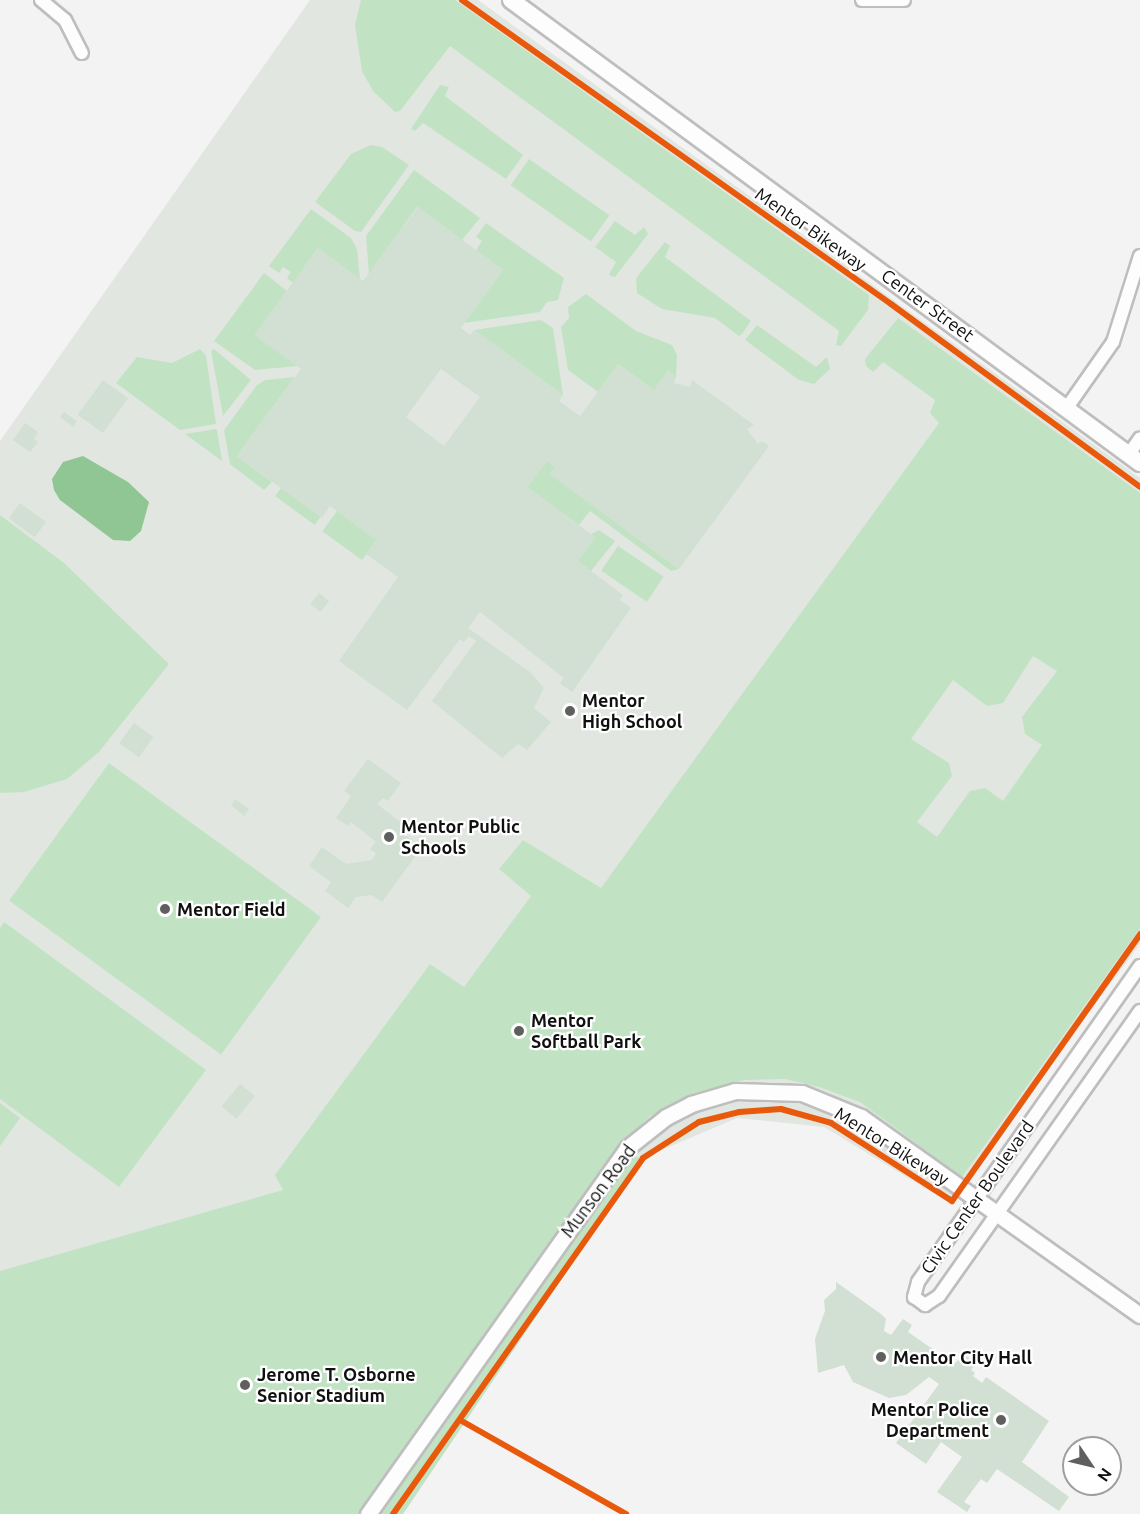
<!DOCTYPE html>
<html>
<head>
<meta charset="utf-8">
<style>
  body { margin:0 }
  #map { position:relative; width:1140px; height:1514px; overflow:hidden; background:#f3f3f3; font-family:Ubuntu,sans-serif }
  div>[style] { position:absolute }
  .built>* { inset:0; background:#e1e6e1 }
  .green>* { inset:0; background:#c2e3c3; transform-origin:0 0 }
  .water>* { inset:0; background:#90c694 }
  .building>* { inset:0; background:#d1e0d2; transform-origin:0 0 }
  .roads { filter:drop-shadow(2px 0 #bdbebd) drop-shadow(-2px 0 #bdbebd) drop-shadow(0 2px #bdbebd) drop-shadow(0 -2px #bdbebd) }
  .minor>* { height:12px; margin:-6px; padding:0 6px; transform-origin:6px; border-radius:6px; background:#fdfdfd }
  .tertiary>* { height:15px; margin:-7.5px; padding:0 7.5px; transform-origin:7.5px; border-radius:7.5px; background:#fdfdfd }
  .secondary>* { height:16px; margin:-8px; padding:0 8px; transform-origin:8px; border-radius:8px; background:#fdfdfd }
  .cycleway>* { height:6px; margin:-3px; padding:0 3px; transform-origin:3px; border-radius:3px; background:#e8590c }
  .dots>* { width:16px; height:16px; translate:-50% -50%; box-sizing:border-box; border:3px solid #fff; border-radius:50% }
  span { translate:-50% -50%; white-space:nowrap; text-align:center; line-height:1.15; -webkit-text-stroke:4.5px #fff; paint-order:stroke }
  .street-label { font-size:18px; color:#0f100f }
  .poi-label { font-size:18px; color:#0f100f; font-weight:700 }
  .left { translate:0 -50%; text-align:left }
  .right { translate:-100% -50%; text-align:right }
  .north { position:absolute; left:1062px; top:1436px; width:60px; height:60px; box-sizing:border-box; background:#fff; border:2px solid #9f9f9f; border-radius:50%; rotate:125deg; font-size:16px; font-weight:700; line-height:24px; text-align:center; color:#0f100f }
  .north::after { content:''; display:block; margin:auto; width:21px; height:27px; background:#5f5f5f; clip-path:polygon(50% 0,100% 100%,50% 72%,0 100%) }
</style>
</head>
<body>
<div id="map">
  <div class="built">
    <div style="clip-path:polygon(310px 0,478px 0,1140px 478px,1140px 944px,948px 1202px,824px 1127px,737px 1118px,643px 1158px,403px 1514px,0 1514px,0 441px)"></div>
  </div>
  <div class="green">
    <div style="clip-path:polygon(361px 0,455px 0,869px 295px,868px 310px,841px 346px,836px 345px,839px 331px,450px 46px,400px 111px,395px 112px,373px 91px,362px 71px,355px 25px)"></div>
    <div style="clip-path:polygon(440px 85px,449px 87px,445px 96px,523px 155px,506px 179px,423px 123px,415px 131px,411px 129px)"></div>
    <div style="clip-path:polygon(371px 145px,382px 147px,409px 165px,361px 232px,355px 231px,315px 202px,351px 154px)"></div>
    <div style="left:529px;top:159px;width:98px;height:32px;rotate:35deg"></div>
    <div style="clip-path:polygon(414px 170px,480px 218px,462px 240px,417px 207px,369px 274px,366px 236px)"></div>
    <div style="clip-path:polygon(311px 209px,351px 238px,357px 249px,360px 279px,318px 248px,293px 283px,287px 278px,291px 272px,283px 267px,279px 273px,269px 266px)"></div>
    <div style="clip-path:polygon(615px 221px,635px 235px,644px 227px,648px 234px,615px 277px,609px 275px,616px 262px,595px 247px)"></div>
    <div style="clip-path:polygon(486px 223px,564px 278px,558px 300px,547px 302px,540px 312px,464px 323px,503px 270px,476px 250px,482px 241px,476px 237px)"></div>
    <div style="clip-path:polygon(665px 242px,670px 246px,665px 257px,751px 321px,742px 334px,739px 336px,715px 318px,662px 309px,637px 293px,636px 278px)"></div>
    <div style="clip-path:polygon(264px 273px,287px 291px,255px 335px,297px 366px,255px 370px,214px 341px)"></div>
    <div style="clip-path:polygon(586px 294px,636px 331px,672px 345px,677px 355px,676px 377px,668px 371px,654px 390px,618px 364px,598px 392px,568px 370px,561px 327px,569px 318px,568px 307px)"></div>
    <div style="clip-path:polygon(evenodd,898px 318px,1140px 493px,1140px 928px,962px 1177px,860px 1102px,819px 1087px,785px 1079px,744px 1080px,691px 1094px,649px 1117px,613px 1152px,643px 1158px,403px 1514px,0 1514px,0 1271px,283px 1190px,275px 1175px,430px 964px,464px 987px,531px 896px,499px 869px,523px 840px,601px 888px,939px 423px,930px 413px,935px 400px,883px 362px,873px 372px,866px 366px,865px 359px,898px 318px,1033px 656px,1057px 671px,1022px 717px,1025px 734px,1042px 745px,1003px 801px,985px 788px,970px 791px,937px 837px,917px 822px,952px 776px,949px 763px,911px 739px,953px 680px,987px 706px,1003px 703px,1033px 656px)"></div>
    <div style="clip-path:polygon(541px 320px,553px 328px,563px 395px,474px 330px)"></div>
    <div style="clip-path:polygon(757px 325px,816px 367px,827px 357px,830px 369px,814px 384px,799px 380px,745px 340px)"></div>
    <div style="clip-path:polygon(200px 349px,206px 356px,216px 424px,180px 430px,116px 383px,137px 357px,172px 363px)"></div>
    <div style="clip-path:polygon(214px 349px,251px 380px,223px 416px,211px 351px)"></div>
    <div style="clip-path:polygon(295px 377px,237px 456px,272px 482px,264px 490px,230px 464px,224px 430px,257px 385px,265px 380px)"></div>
    <div style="clip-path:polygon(216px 429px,217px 430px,222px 461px,185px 434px)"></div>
    <div style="clip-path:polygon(547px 461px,555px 467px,550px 474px,679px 569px,671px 571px,590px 511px,579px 525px,527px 487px)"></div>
    <div style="left:281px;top:488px;width:49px;height:10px;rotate:36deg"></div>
    <div style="left:337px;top:511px;width:49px;height:25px;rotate:36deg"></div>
    <div style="clip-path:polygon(0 515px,64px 563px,169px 664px,99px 752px,67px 779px,24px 792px,0 793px)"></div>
    <div style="clip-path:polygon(599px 530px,615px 541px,591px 571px,578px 561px,595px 537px,591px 534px)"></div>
    <div style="left:618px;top:546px;width:55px;height:30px;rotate:34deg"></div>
    <div style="left:109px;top:763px;width:262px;height:170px;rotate:36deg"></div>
    <div style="clip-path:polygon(4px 922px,206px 1070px,119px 1187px,0 1099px,0 928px)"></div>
    <div style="clip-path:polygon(0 1103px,20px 1118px,0 1146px)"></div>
  </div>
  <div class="water">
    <div style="clip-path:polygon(83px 456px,128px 482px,149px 502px,141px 531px,130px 541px,113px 540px,60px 500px,54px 490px,52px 479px,63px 462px)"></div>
  </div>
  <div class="building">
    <div style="clip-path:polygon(evenodd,418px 207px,503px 270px,461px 328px,470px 335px,474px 330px,563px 395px,559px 401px,580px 416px,618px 364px,654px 390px,668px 371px,676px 377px,674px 383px,690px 387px,692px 380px,754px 425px,747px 429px,758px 444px,762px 441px,769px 446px,679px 569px,550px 474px,555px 467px,547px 461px,527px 487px,595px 537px,578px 561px,623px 595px,620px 600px,631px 608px,572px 692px,560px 683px,564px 678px,480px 612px,468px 628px,530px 672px,544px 688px,534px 708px,551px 722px,527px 750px,518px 744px,502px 758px,432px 701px,476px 641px,469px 636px,464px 642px,460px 639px,407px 710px,339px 661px,398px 577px,366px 554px,377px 540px,330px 506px,322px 518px,237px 456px,301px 369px,255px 335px,318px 248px,363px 281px,418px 207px,441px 369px,480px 397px,444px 446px,406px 417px,441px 369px)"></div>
    <div style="left:103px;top:380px;width:31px;height:43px;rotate:36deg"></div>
    <div style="clip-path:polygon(64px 412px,77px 421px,73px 427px,60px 417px)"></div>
    <div style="clip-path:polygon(25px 423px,38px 432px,34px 439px,38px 442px,30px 452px,13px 440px)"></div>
    <div style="left:20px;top:503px;width:32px;height:19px;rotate:36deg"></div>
    <div style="left:319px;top:593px;width:13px;height:14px;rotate:39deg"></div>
    <div style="left:134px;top:723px;width:24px;height:25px;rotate:36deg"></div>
    <div style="clip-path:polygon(368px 759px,401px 783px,388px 801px,383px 798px,377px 804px,407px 827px,402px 833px,422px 847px,382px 902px,372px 895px,356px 897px,348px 908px,325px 891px,331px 882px,309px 866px,322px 847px,346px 864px,372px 860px,376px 853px,370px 849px,376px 842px,351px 822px,348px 826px,336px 818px,351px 796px,344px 791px)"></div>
    <div style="clip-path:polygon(235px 799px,249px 809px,244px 816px,231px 805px)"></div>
    <div style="left:240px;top:1084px;width:19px;height:29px;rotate:39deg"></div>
    <div style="clip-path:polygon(836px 1282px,881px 1314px,886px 1319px,884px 1331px,891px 1335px,903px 1319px,912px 1325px,908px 1332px,954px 1364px,964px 1355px,976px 1363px,971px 1370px,975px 1373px,973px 1376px,982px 1383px,986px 1377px,1049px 1421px,1022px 1462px,1069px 1497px,1059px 1511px,997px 1469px,987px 1483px,981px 1479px,964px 1502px,971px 1506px,967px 1512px,937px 1492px,962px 1457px,941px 1442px,926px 1464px,896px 1443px,939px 1384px,929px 1377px,906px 1395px,889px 1398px,853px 1382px,844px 1365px,818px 1373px,815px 1339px,825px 1311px,824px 1300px,836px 1289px)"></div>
  </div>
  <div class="roads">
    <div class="minor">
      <div style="left:41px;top:0;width:31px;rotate:40deg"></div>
      <div style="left:65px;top:20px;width:37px;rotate:63deg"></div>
      <div style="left:862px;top:0;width:42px"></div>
      <div style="left:1066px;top:409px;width:82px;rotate:-55deg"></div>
      <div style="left:1113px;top:342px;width:90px;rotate:-72.6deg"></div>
      <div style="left:1129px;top:454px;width:19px;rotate:-55deg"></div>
      <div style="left:1140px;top:966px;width:386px;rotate:125.1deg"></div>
      <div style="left:918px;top:1282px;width:16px;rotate:105deg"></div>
      <div style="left:914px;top:1297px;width:14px;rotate:36deg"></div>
      <div style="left:925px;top:1305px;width:17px;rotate:-33deg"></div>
      <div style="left:939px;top:1296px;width:349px;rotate:-54.8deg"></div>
    </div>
    <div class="tertiary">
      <div style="left:368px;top:1514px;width:448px;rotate:-54.7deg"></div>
      <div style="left:627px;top:1148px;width:50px;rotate:-38.5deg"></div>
      <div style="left:666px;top:1117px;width:28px;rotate:-27deg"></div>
      <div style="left:691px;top:1104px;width:46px;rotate:-16.5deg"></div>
      <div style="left:735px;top:1091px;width:67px;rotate:1.7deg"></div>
      <div style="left:802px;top:1093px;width:64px;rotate:22.1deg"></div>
      <div style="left:861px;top:1117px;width:342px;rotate:35.4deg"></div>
    </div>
    <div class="secondary">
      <div style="left:511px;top:0;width:781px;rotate:36.36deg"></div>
    </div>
  </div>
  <div class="cycleway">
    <div style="left:462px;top:0;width:526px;rotate:35.32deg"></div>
    <div style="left:891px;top:304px;width:309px;rotate:36.3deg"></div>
    <div style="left:460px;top:1420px;width:191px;rotate:29.5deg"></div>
    <div style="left:393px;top:1514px;width:435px;rotate:-54.9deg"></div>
    <div style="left:643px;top:1158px;width:67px;rotate:-32.7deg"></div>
    <div style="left:699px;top:1122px;width:41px;rotate:-14deg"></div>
    <div style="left:739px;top:1112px;width:42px;rotate:-4.1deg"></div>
    <div style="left:781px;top:1109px;width:52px;rotate:15.6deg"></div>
    <div style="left:831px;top:1123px;width:144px;rotate:32.8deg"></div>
    <div style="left:952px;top:1201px;width:327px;rotate:-54.8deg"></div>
  </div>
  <div class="dots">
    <div style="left:570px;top:711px;background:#5f5f5f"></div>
    <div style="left:389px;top:837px;background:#5f5f5f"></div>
    <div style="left:165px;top:909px;background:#5f5f5f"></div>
    <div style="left:519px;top:1031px;background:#5f5f5f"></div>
    <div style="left:881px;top:1357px;background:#5f5f5f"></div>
    <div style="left:245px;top:1385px;background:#5f5f5f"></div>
    <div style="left:1001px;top:1420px;background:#5f5f5f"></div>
  </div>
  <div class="street-label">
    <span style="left:811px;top:229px;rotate:35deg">Mentor Bikeway</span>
    <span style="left:928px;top:305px;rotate:36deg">Center Street</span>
    <span style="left:892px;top:1146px;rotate:32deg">Mentor Bikeway</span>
    <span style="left:598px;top:1191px;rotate:-53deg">Munson Road</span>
    <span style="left:977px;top:1197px;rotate:-55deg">Civic Center Boulevard</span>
  </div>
  <div class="poi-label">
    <span class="left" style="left:582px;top:711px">Mentor<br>High School</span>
    <span class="left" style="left:401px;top:837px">Mentor Public<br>Schools</span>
    <span class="left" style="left:177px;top:909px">Mentor Field</span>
    <span class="left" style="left:531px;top:1031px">Mentor<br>Softball Park</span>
    <span class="left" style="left:893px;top:1357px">Mentor City Hall</span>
    <span class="left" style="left:257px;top:1385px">Jerome T. Osborne<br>Senior Stadium</span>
    <span class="right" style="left:989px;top:1420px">Mentor Police<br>Department</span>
  </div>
  <div class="north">N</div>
</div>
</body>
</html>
